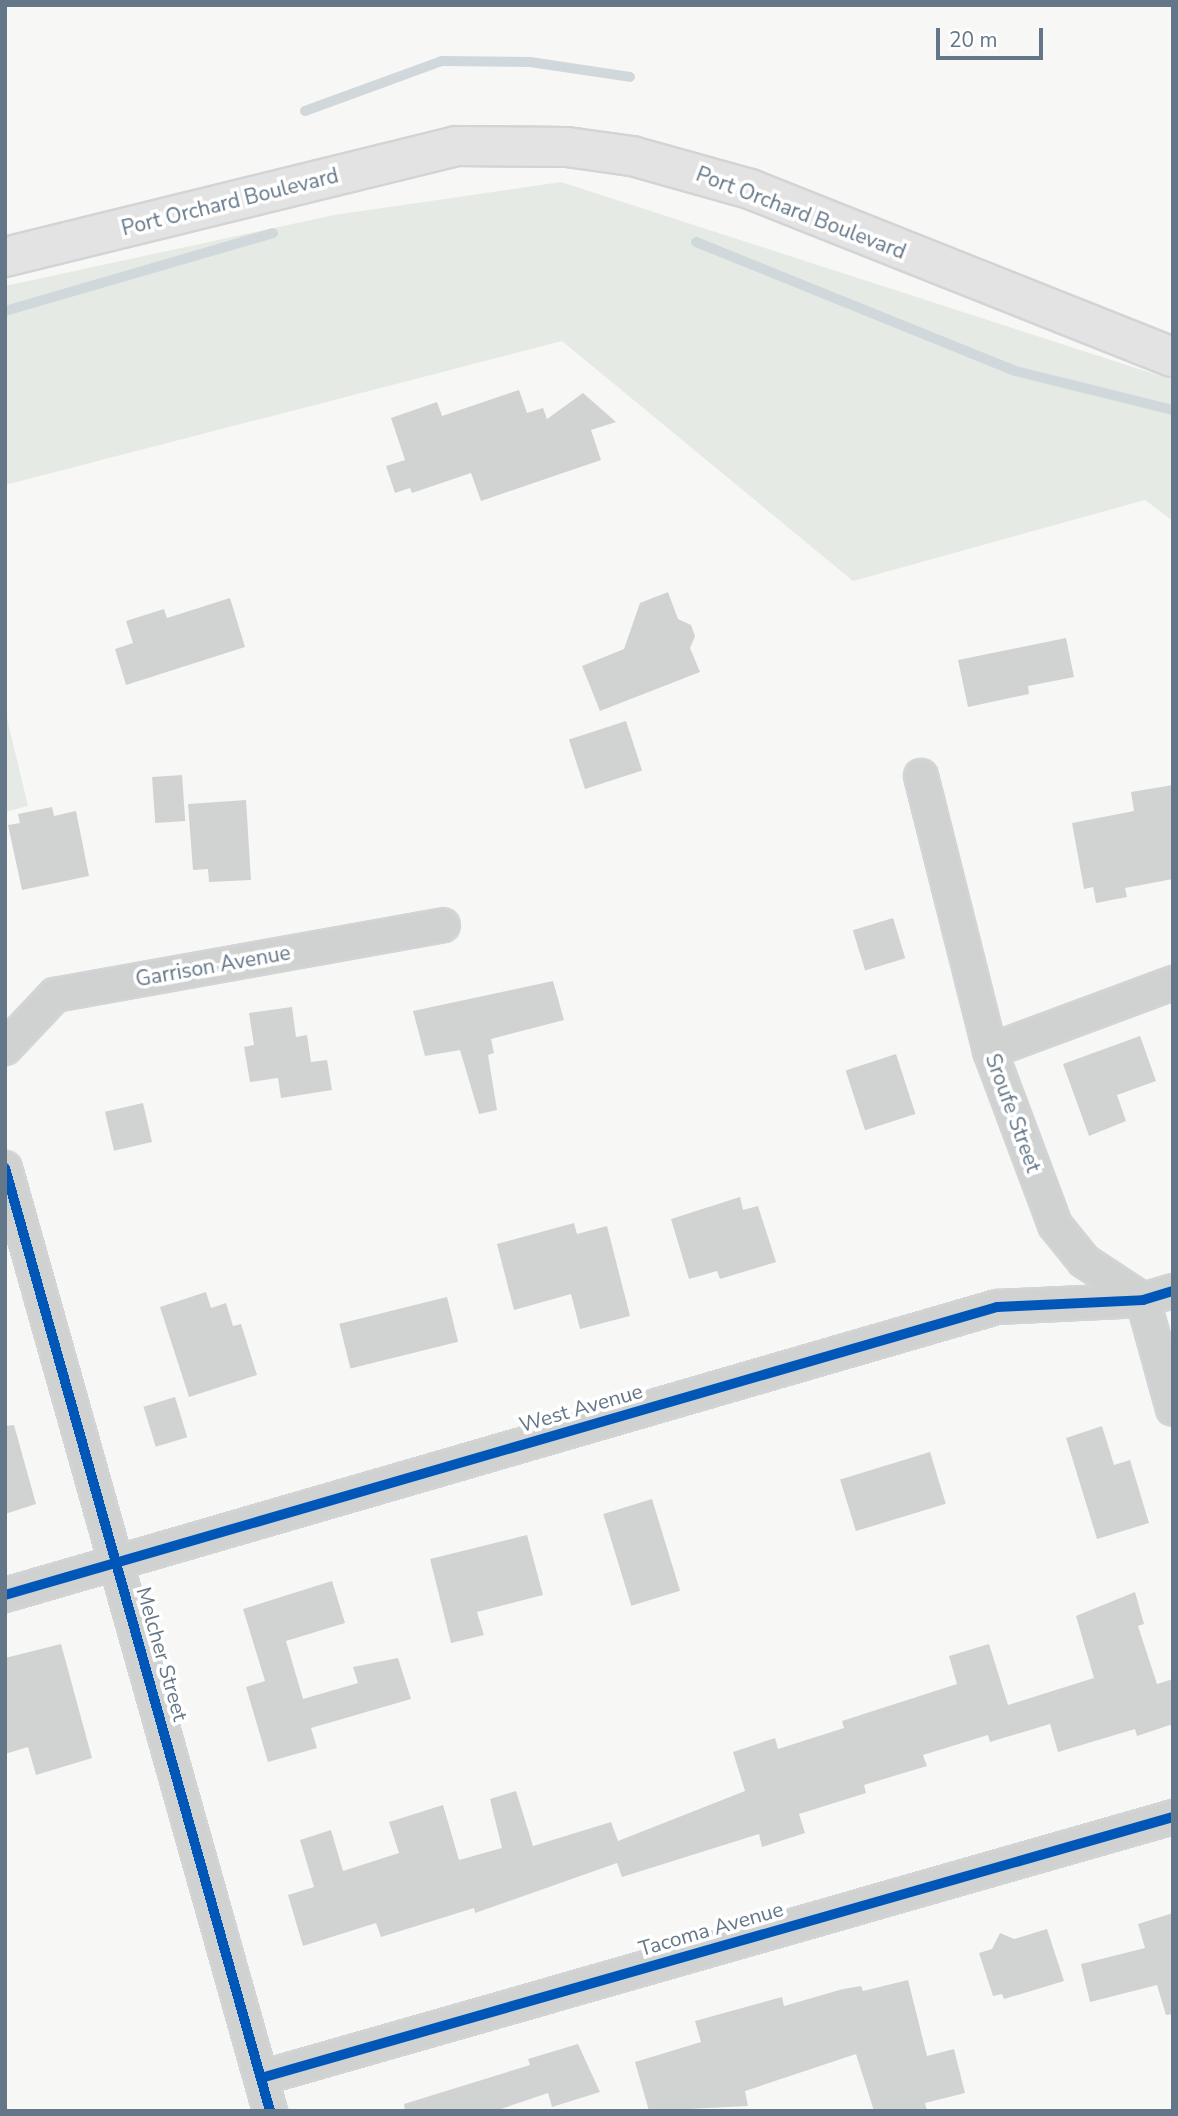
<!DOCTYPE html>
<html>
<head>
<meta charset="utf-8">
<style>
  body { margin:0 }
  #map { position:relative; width:1178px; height:2116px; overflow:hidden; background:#f7f7f6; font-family:"Nunito Sans",sans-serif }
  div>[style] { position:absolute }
  .green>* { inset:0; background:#e6eae4 }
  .stream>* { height:10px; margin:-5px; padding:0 5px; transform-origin:5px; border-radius:5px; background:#d0d8dc }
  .building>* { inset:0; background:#d1d3d3; transform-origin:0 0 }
  .roads { filter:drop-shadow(2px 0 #d2d4d5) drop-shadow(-2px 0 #d2d4d5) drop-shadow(0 2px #d2d4d5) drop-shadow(0 -2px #d2d4d5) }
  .minor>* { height:32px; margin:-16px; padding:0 16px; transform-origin:16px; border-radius:16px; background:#d0d2d2 }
  .secondary>* { height:38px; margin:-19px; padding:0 19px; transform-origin:19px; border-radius:19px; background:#e3e3e3 }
  .cycleway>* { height:10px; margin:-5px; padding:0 5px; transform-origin:5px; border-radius:5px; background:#0057b8 }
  span { translate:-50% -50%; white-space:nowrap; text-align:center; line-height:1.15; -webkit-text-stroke:7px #fff; paint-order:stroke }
  .street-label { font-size:21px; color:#647788 }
  .frame { position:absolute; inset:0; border:7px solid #647788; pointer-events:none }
  .scale { position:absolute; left:936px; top:28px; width:107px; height:32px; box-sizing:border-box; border:4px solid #647788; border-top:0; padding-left:9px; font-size:21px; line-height:24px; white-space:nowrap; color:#647788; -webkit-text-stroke:5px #fff; paint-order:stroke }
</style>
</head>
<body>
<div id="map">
  <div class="green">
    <div style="clip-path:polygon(561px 182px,1173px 380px,1173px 521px,1145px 500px,853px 581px,562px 341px,5px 485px,5px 286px,334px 215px)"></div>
    <div style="clip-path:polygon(5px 710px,28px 806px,5px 812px)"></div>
  </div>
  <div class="stream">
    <div style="left:305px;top:111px;width:146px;rotate:-20.1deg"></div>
    <div style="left:442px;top:61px;width:88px;rotate:0.7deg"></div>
    <div style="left:530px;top:62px;width:101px;rotate:8.5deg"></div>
    <div style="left:696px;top:242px;width:345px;rotate:22deg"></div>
    <div style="left:1016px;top:371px;width:162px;rotate:14deg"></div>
    <div style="left:5px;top:311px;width:279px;rotate:-16.2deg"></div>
  </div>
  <div class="building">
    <div style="clip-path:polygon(519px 390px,527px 413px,543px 408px,547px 419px,583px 393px,616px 422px,591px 430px,601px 460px,481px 501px,471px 473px,412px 493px,410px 488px,395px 493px,386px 466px,405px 460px,391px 418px,437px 402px,442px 416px)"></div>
    <div style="clip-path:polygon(668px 592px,678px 619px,691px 625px,695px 636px,690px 648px,700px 672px,600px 711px,582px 666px,624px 649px,640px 603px)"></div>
    <div style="clip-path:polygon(230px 598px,245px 647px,126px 685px,115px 649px,133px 643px,126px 621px,164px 609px,167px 618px)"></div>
    <div style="clip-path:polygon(1066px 638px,1074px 677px,1028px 686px,1029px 694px,968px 707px,958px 660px)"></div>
    <div style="left:626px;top:721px;width:52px;height:60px;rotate:72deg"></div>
    <div style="left:182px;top:775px;width:46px;height:30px;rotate:86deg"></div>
    <div style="clip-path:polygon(1173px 785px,1173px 879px,1125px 888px,1127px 897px,1096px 903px,1093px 887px,1084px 889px,1072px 823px,1134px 811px,1131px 792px)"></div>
    <div style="clip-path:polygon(246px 800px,251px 880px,209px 882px,208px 869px,193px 870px,188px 804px)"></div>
    <div style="clip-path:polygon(52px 807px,54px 816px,76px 811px,89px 876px,22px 890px,8px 825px,20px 823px,18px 814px)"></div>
    <div style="left:893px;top:918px;width:42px;height:42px;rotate:73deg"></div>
    <div style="clip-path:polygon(553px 981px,564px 1020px,491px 1039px,494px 1053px,488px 1055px,497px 1110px,479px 1114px,460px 1050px,425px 1056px,413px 1011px)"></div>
    <div style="clip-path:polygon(292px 1007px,296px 1037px,307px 1035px,311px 1062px,327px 1060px,332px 1090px,281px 1098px,278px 1078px,250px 1082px,244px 1047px,254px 1045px,249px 1013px)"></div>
    <div style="clip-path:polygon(1140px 1036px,1156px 1081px,1117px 1095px,1126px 1121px,1089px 1136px,1063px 1064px)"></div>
    <div style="left:896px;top:1054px;width:63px;height:53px;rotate:72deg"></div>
    <div style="left:143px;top:1103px;width:40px;height:39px;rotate:77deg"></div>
    <div style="clip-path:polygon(740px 1197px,743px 1210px,758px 1206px,776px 1262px,720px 1279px,717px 1271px,689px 1279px,671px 1219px)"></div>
    <div style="clip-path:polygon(574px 1223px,577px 1234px,607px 1226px,630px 1316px,580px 1329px,571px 1294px,514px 1310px,497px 1244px)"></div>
    <div style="clip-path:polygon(206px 1292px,211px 1308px,226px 1303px,233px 1326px,241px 1324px,257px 1375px,189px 1397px,160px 1307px)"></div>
    <div style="left:447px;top:1297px;width:46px;height:111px;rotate:76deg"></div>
    <div style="left:175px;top:1397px;width:42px;height:33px;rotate:73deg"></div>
    <div style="clip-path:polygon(14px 1425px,36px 1504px,5px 1514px,5px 1426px)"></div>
    <div style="clip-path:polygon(1102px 1426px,1114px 1465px,1130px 1460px,1149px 1523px,1097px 1539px,1066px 1438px)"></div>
    <div style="left:930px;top:1452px;width:54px;height:94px;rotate:73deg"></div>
    <div style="left:652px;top:1499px;width:96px;height:51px;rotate:73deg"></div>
    <div style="clip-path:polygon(527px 1535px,543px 1595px,477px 1612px,484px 1635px,451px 1643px,430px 1559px)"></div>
    <div style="clip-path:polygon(332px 1581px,345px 1623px,286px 1641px,303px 1699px,358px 1683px,353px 1667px,398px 1658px,411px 1699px,311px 1728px,317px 1748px,268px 1762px,246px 1687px,265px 1681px,243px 1609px)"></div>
    <div style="clip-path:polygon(1135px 1592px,1144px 1624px,1138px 1626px,1157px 1684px,1173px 1679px,1173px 1724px,1137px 1736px,1135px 1729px,1058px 1752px,1050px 1724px,990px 1742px,988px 1735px,923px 1755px,927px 1766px,864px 1785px,866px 1793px,799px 1814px,805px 1833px,762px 1847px,759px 1834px,622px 1877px,617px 1863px,475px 1913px,474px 1908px,381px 1937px,376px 1923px,303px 1946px,288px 1895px,314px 1887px,300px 1840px,331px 1830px,343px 1871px,399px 1853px,389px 1822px,443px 1805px,459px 1860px,502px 1848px,490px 1799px,516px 1791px,533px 1846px,611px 1822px,618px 1841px,745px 1791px,733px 1752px,775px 1738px,778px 1749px,844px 1728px,842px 1721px,957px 1684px,949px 1656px,989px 1644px,1008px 1705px,1094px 1678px,1076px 1616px)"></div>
    <div style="clip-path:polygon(61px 1644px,92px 1758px,36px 1775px,28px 1747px,5px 1754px,5px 1658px)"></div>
    <div style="clip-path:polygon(1173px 1913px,1173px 2014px,1166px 2015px,1157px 1985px,1090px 2002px,1081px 1964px,1145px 1948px,1138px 1924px)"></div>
    <div style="clip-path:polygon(1047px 1929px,1064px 1981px,1004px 1999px,1002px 1994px,993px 1996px,979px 1953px,992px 1949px,1000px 1933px,1014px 1939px)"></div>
    <div style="clip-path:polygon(908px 1980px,927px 2056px,954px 2049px,965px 2093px,925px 2103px,927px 2111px,874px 2111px,856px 2054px,745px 2091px,748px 2106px,649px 2111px,635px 2062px,701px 2042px,695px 2021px,782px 1997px,784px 2006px,843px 1989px,861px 1986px,863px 1991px)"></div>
    <div style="clip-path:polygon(578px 2044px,600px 2092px,552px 2107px,548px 2093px,495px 2111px,405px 2111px,404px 2104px,530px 2065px,528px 2059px)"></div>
  </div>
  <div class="roads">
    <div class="minor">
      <div style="left:921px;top:776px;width:284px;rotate:75.9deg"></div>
      <div style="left:990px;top:1051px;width:186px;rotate:69.5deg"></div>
      <div style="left:1055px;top:1225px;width:46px;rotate:51.1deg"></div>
      <div style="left:1084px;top:1261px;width:71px;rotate:33.5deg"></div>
      <div style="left:1143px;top:1300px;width:113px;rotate:74.6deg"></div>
      <div style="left:5px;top:1048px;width:73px;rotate:-46.7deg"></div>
      <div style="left:55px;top:995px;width:394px;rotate:-10.2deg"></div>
      <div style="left:990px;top:1051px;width:195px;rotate:-20.4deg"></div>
      <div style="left:5px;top:1168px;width:980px;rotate:74.3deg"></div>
      <div style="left:5px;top:1595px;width:1033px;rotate:-16.19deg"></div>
      <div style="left:997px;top:1307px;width:146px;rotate:-2.7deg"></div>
      <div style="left:1143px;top:1300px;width:31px;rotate:-17deg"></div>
      <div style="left:261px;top:2078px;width:949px;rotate:-15.97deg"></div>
    </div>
    <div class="secondary">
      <div style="left:5px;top:257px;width:464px;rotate:-13.8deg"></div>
      <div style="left:456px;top:146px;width:111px;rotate:0.5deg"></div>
      <div style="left:567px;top:147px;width:66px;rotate:7.9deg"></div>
      <div style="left:632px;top:156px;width:123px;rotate:15.6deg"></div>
      <div style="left:750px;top:189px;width:455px;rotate:21.7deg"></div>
    </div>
  </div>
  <div class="cycleway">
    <div style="left:5px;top:1168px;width:980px;rotate:74.3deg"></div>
    <div style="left:5px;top:1595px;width:1033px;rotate:-16.19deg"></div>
    <div style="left:997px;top:1307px;width:146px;rotate:-2.7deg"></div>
    <div style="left:1143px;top:1300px;width:31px;rotate:-17deg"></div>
    <div style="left:261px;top:2078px;width:949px;rotate:-15.97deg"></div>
  </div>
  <div class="street-label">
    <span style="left:230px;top:202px;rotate:-14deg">Port Orchard Boulevard</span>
    <span style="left:801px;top:213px;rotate:21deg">Port Orchard Boulevard</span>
    <span style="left:213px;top:966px;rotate:-10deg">Garrison Avenue</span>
    <span style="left:1013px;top:1113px;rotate:70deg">Sroufe Street</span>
    <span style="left:581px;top:1408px;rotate:-16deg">West Avenue</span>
    <span style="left:162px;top:1654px;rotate:74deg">Melcher Street</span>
    <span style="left:711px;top:1929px;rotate:-16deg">Tacoma Avenue</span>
  </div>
  <div class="frame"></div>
  <div class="scale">20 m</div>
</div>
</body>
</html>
